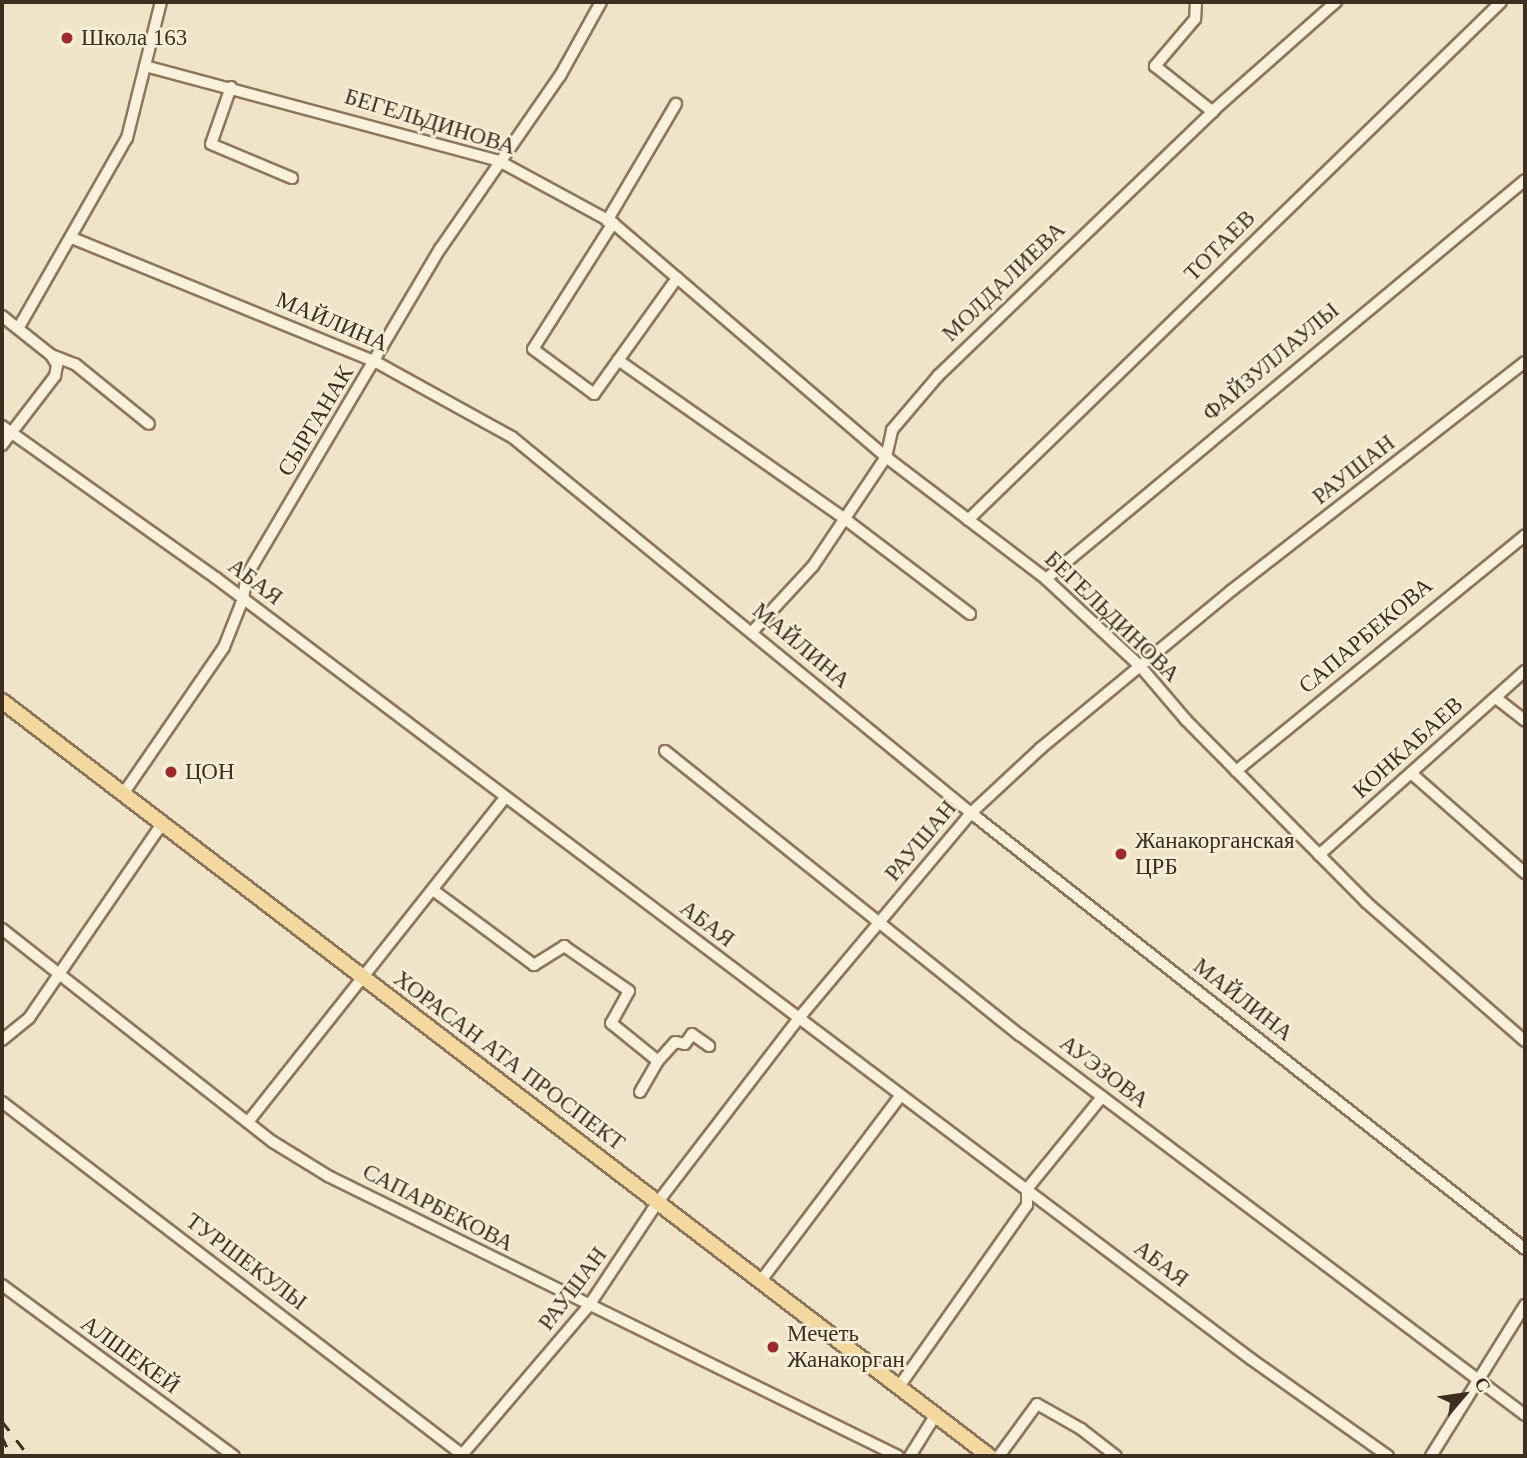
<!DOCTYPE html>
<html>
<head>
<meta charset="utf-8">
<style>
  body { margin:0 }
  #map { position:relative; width:1527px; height:1458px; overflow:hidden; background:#f0e4c8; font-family:Georgia,serif }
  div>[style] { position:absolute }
  .roads { filter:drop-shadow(2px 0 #8d765c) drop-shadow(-2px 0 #8d765c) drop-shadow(0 2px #8d765c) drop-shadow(0 -2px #8d765c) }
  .minor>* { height:10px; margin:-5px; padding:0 5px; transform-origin:5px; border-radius:5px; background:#faf1dc }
  .major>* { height:14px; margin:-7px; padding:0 7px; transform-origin:7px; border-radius:7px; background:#f3d9a0 }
  .rail>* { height:2.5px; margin-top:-1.25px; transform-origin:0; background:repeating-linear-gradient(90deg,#3d2e20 0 12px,transparent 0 24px) }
  .dots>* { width:19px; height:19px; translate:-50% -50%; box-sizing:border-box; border:4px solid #f7eed8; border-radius:50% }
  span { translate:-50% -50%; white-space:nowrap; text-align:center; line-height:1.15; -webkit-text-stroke:5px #f7eed8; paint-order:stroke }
  .poi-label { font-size:23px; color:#3d2e20 }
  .left { translate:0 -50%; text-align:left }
  .street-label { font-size:23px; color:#3d2e20 }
  .frame { position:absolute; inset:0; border:4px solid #3d2e20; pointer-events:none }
  .north { position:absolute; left:1429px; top:1360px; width:70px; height:70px; -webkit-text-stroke:5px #f7eed8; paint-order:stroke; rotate:61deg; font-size:19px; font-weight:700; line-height:28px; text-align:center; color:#3d2e20 }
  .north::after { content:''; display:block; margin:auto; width:24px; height:32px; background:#3d2e20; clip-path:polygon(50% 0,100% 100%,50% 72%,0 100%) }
</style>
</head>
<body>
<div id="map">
  <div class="roads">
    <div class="minor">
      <div style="left:1196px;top:2px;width:17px;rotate:93deg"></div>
      <div style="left:1195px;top:19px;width:62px;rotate:130.4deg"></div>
      <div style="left:1155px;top:66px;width:74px;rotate:38.4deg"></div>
      <div style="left:145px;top:66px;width:367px;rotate:15deg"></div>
      <div style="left:499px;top:161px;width:130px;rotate:28.5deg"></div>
      <div style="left:613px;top:223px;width:360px;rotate:40.6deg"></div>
      <div style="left:886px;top:457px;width:201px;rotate:37.3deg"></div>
      <div style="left:1046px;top:579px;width:128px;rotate:42.8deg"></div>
      <div style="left:1140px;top:666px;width:71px;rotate:49.6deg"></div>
      <div style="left:1186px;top:720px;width:256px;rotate:45.3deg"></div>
      <div style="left:1366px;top:902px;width:211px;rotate:41.2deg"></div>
      <div style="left:231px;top:87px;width:60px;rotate:109.3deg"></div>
      <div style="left:211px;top:144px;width:88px;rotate:22.8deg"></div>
      <div style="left:607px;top:221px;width:136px;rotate:-59.5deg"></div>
      <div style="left:613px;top:223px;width:149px;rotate:122.4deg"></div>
      <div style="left:533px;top:349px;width:76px;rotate:36.4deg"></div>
      <div style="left:594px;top:394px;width:143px;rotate:-54.4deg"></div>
      <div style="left:72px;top:238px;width:328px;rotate:22.2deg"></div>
      <div style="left:376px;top:362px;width:155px;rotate:28.9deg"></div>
      <div style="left:512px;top:437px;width:593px;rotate:39.32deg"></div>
      <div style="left:971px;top:813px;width:705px;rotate:38.2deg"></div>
      <div style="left:2px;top:316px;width:63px;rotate:38.5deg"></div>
      <div style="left:51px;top:355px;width:12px;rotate:59deg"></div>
      <div style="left:57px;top:365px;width:11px;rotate:100deg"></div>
      <div style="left:55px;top:376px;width:87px;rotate:127.5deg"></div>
      <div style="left:19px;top:327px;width:218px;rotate:-60.3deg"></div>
      <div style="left:127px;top:138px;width:140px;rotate:-76deg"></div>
      <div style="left:51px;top:355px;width:26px;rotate:21deg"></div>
      <div style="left:75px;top:364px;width:95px;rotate:39deg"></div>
      <div style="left:618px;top:360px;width:277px;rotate:35deg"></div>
      <div style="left:845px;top:519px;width:157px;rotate:37.2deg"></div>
      <div style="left:2px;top:426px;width:262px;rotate:35.4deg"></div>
      <div style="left:216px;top:578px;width:1297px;rotate:37.04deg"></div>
      <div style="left:1251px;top:1359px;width:168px;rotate:35.3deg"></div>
      <div style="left:968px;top:520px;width:743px;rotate:-44.18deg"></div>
      <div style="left:1046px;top:579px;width:623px;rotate:-39.79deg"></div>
      <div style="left:752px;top:632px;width:90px;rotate:-47.3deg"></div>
      <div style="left:813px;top:566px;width:131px;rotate:-56.2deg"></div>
      <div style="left:886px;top:457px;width:28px;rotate:-77deg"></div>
      <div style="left:892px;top:430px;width:71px;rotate:-49.6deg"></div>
      <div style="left:938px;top:376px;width:385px;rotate:-43.9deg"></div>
      <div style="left:1215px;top:109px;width:162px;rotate:-41.5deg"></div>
      <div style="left:1496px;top:698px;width:37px;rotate:38deg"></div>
      <div style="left:665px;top:751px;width:455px;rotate:38.7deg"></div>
      <div style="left:1020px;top:1035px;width:632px;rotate:36.96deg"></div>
      <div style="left:1236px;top:771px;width:373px;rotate:-39.2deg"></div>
      <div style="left:1411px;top:773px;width:152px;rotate:41.3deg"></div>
      <div style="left:123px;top:794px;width:178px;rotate:-55.5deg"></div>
      <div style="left:224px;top:647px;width:52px;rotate:-68.4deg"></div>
      <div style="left:243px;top:599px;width:24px;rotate:-81deg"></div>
      <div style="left:247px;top:575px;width:379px;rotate:-59.4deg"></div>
      <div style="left:440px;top:249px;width:211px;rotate:-55.3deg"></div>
      <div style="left:560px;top:76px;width:85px;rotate:-61deg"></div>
      <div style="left:1319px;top:855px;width:276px;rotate:-41.8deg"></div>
      <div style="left:433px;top:890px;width:126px;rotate:36.6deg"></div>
      <div style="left:534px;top:965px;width:36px;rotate:-32deg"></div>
      <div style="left:564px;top:946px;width:79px;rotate:34.7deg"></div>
      <div style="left:629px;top:991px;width:37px;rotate:119deg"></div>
      <div style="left:611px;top:1023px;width:60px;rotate:39deg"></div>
      <div style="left:658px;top:1061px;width:25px;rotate:-48deg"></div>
      <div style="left:675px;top:1042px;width:10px;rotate:11deg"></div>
      <div style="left:685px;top:1044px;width:12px;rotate:-55deg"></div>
      <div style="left:692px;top:1034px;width:21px;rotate:35deg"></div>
      <div style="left:2px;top:929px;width:345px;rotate:38.2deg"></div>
      <div style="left:273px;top:1142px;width:65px;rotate:31.7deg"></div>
      <div style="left:328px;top:1176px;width:635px;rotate:26.16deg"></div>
      <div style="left:2px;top:1040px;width:35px;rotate:-39deg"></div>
      <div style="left:29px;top:1018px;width:235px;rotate:-55.6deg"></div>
      <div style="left:640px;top:1092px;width:36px;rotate:-60deg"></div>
      <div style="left:2px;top:1102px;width:582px;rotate:37.46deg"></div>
      <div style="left:248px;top:1122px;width:414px;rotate:-51.6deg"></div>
      <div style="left:760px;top:1282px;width:234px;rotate:-53deg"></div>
      <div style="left:2px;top:1285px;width:288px;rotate:36.4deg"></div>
      <div style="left:898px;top:1388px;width:224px;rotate:-54.8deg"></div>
      <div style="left:1027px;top:1205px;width:16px;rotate:-90deg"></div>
      <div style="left:1027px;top:1189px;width:119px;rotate:-50.8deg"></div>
      <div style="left:461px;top:1456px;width:196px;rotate:-49.6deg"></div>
      <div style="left:588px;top:1307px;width:125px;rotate:-56.4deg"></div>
      <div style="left:657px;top:1203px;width:233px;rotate:-52.5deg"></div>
      <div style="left:799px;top:1018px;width:268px;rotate:-50deg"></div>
      <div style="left:971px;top:813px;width:96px;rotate:-42.9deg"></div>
      <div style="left:1041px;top:748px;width:248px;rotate:-39.6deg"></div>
      <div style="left:1232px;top:590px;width:371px;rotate:-37.9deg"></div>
      <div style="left:910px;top:1456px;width:47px;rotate:-58deg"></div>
      <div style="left:999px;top:1456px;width:64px;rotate:-53.8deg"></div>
      <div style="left:1037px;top:1404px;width:51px;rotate:29.6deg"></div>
      <div style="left:1081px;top:1429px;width:44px;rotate:37.6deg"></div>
      <div style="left:1431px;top:1456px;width:178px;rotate:-58.1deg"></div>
    </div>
    <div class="major">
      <div style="left:2px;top:701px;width:1243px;rotate:37.41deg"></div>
    </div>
  </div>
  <div class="rail">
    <div style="left:2px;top:1421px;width:44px;rotate:52.4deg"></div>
    <div style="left:2px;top:1436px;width:22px;rotate:66deg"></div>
  </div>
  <div class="dots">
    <div style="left:67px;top:38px;background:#9e2a2b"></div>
    <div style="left:171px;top:772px;background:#9e2a2b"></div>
    <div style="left:1121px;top:854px;background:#9e2a2b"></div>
    <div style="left:773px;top:1347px;background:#9e2a2b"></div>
  </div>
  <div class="poi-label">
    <span class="left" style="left:81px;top:38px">Школа 163</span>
    <span class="left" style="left:185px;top:772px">ЦОН</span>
    <span class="left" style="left:1135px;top:854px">Жанакорганская<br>ЦРБ</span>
    <span class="left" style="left:787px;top:1347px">Мечеть<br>Жанакорган</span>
  </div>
  <div class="street-label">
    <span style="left:430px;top:122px;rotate:17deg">БЕГЕЛЬДИНОВА</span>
    <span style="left:1220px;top:246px;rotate:-45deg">ТОТАЕВ</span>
    <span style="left:1004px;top:282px;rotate:-44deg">МОЛДАЛИЕВА</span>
    <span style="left:332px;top:322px;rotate:23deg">МАЙЛИНА</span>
    <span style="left:1271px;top:362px;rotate:-40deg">ФАЙЗУЛЛАУЛЫ</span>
    <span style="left:316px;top:421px;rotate:-59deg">СЫРГАНАК</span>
    <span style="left:1354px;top:470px;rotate:-38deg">РАУШАН</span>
    <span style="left:255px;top:582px;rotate:37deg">АБАЯ</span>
    <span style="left:1112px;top:617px;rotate:44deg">БЕГЕЛЬДИНОВА</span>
    <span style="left:1366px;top:636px;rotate:-40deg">САПАРБЕКОВА</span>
    <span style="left:801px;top:646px;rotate:40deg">МАЙЛИНА</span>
    <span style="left:1408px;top:748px;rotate:-42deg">КОНКАБАЕВ</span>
    <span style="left:921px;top:841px;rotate:-50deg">РАУШАН</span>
    <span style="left:707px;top:924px;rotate:37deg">АБАЯ</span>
    <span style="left:1243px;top:1000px;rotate:38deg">МАЙЛИНА</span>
    <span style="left:509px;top:1061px;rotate:37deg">ХОРАСАН АТА ПРОСПЕКТ</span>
    <span style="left:1104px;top:1072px;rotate:37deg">АУЭЗОВА</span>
    <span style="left:438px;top:1208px;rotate:27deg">САПАРБЕКОВА</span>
    <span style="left:246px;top:1262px;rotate:37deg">ТУРШЕКУЛЫ</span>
    <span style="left:1161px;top:1264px;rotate:37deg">АБАЯ</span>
    <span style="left:573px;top:1289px;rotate:-53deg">РАУШАН</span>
    <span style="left:130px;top:1355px;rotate:36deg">АЛШЕКЕЙ</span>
  </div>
  <div class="frame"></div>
  <div class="north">С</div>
</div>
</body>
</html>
